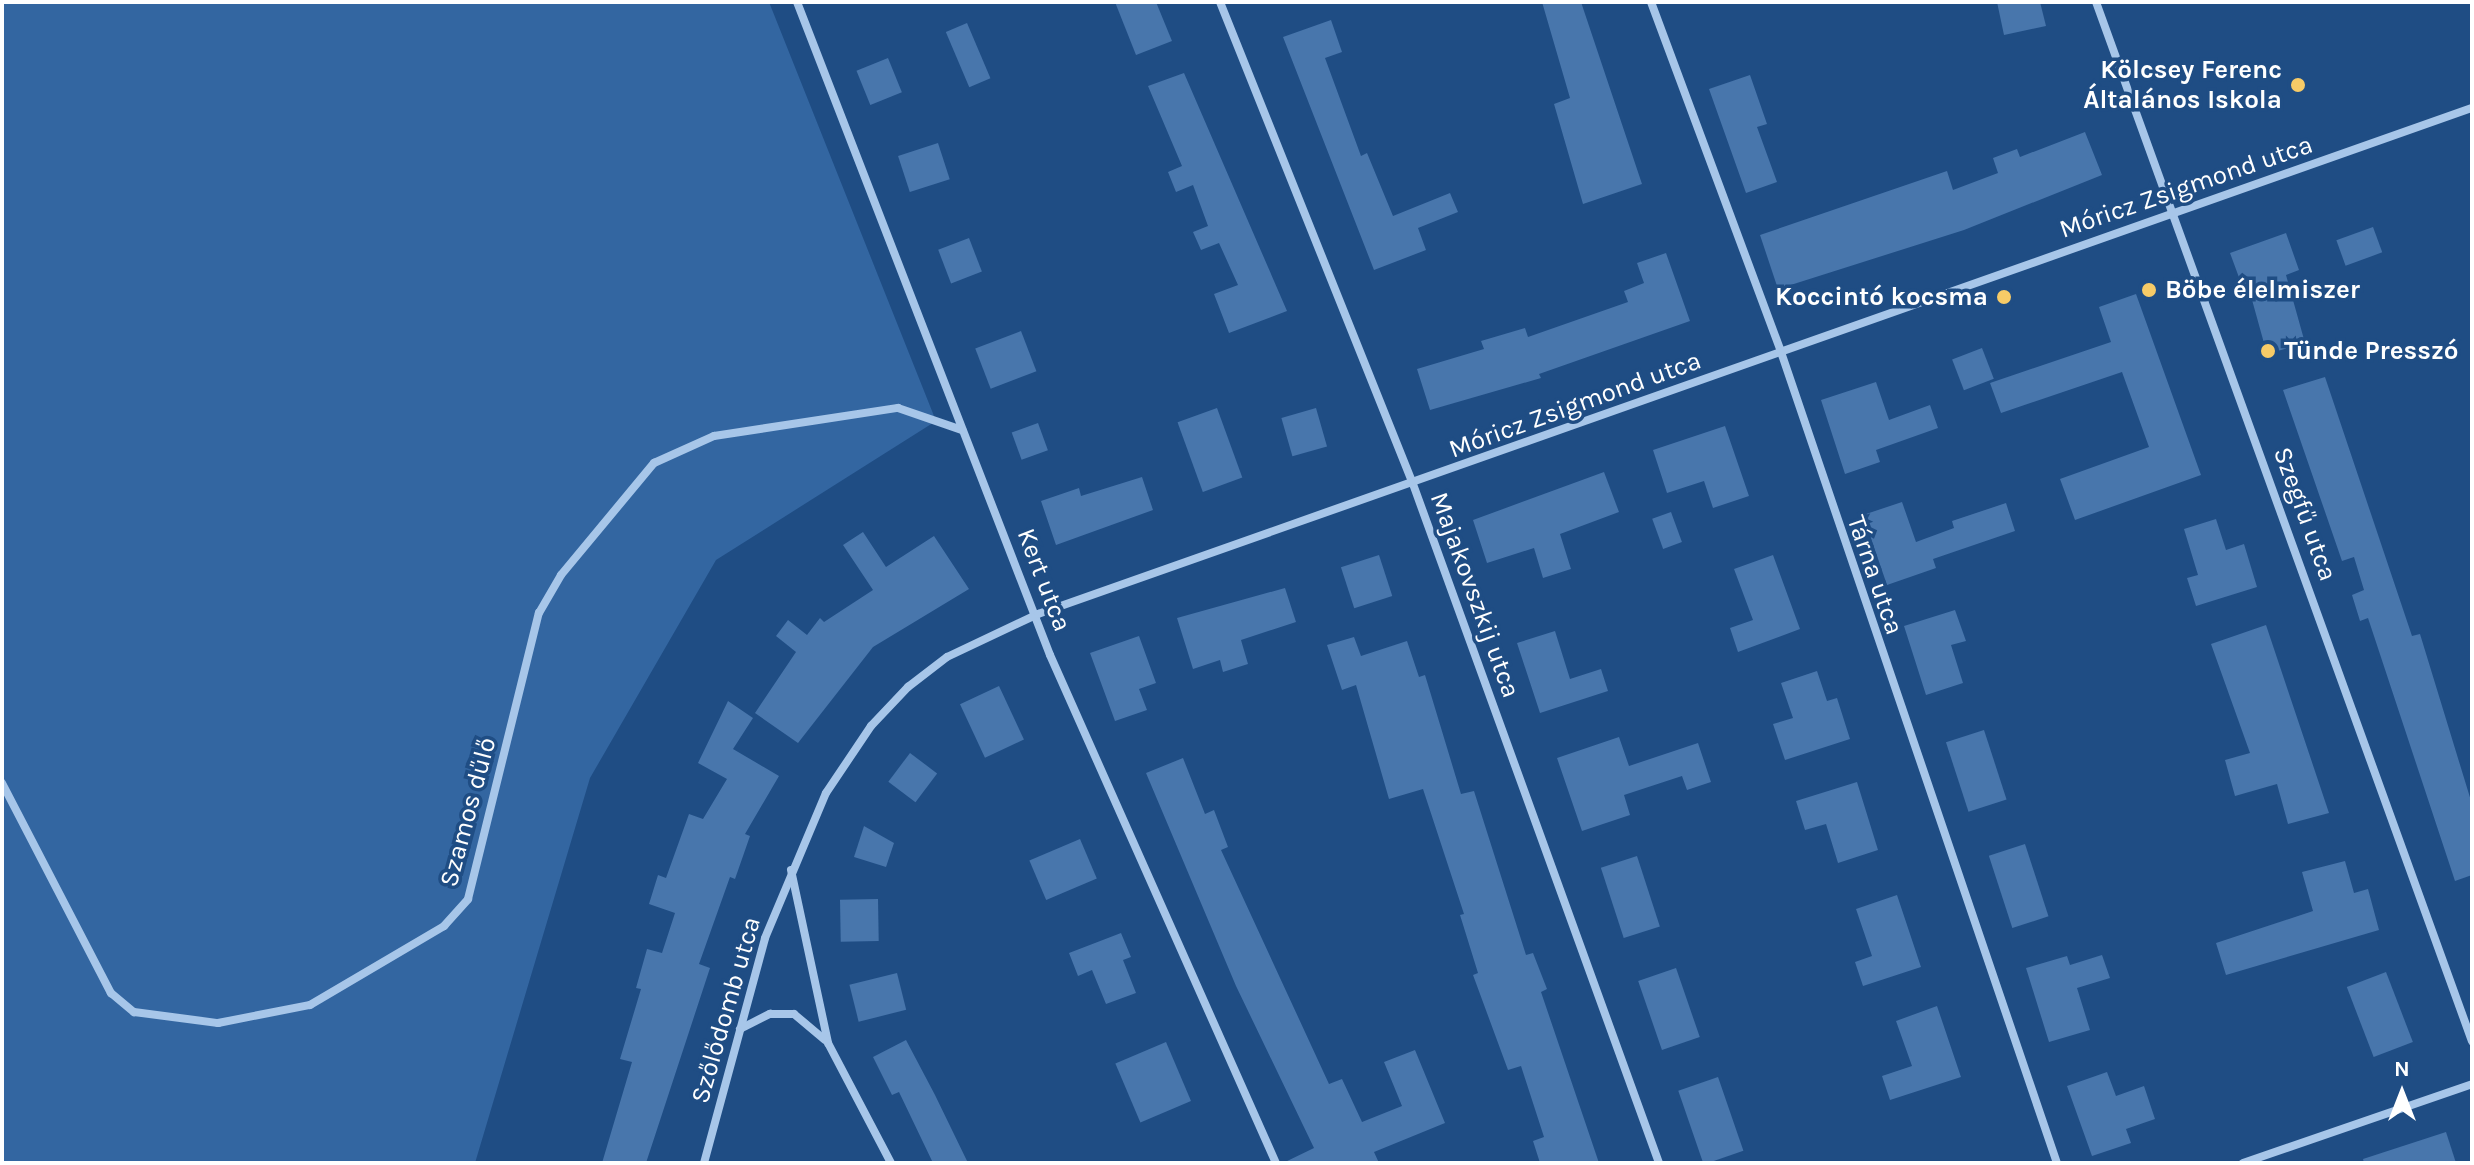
<!DOCTYPE html>
<html>
<head>
<meta charset="utf-8">
<style>
  body { margin:0 }
  #map { position:relative; width:2474px; height:1165px; overflow:hidden; background:#1f4d84; font-family:Karla,sans-serif }
  div>[style] { position:absolute }
  .green>* { inset:0; background:#3366a1 }
  .building>* { inset:0; background:#4876ac; transform-origin:0 0 }
  .street>* { height:8px; margin:-4px; padding:0 4px; transform-origin:4px; border-radius:4px; background:#a7c6e9 }
  .dots>* { width:22px; height:22px; translate:-50% -50%; box-sizing:border-box; border:4px solid #1f4d84; border-radius:50% }
  span { translate:-50% -50%; white-space:nowrap; text-align:center; line-height:1.15; -webkit-text-stroke:7px #1f4d84; paint-order:stroke }
  .poi-label { font-size:26px; color:#fff; font-weight:700 }
  .right { translate:-100% -50%; text-align:right }
  .left { translate:0 -50%; text-align:left }
  .street-label { font-size:26px; color:#fff }
  .frame { position:absolute; inset:0; border:4px solid #fff; pointer-events:none }
  .north { position:absolute; left:2362px; top:1053px; width:80px; height:80px; -webkit-text-stroke:6px #1f4d84; paint-order:stroke; rotate:0deg; font-size:22px; font-weight:700; line-height:32px; text-align:center; color:#fff }
  .north::after { content:''; display:block; margin:auto; width:28px; height:36px; background:#fff; clip-path:polygon(50% 0,100% 100%,50% 72%,0 100%) }
</style>
</head>
<body>
<div id="map">
  <div class="green">
    <div style="clip-path:polygon(2px 2px,769px 2px,936px 421px,716px 560px,590px 778px,475px 1163px,2px 1163px)"></div>
  </div>
  <div class="building">
    <div style="clip-path:polygon(1115px 2px,1156px 2px,1172px 41px,1136px 55px)"></div>
    <div style="clip-path:polygon(1542px 2px,1581px 2px,1642px 184px,1583px 204px,1554px 104px,1570px 98px)"></div>
    <div style="clip-path:polygon(1997px 2px,2040px 2px,2046px 26px,2004px 35px)"></div>
    <div style="clip-path:polygon(1331px 20px,1342px 52px,1325px 58px,1361px 156px,1367px 153px,1393px 216px,1450px 193px,1458px 212px,1418px 228px,1426px 250px,1374px 270px,1283px 37px)"></div>
    <div style="left:967px;top:23px;width:60px;height:23px;rotate:67deg"></div>
    <div style="left:888px;top:58px;width:37px;height:34px;rotate:68deg"></div>
    <div style="clip-path:polygon(1184px 73px,1287px 311px,1229px 333px,1214px 294px,1238px 285px,1219px 243px,1201px 250px,1193px 232px,1208px 226px,1193px 185px,1176px 192px,1168px 172px,1182px 166px,1148px 86px)"></div>
    <div style="clip-path:polygon(1750px 75px,1767px 124px,1757px 127px,1777px 182px,1746px 193px,1709px 89px)"></div>
    <div style="clip-path:polygon(2085px 132px,2102px 175px,1964px 230px,1778px 289px,1760px 235px,1947px 171px,1953px 190px,1998px 173px,1993px 158px,2017px 149px,2020px 157px)"></div>
    <div style="left:938px;top:143px;width:38px;height:42px;rotate:72deg"></div>
    <div style="left:2373px;top:227px;width:27px;height:39px;rotate:70deg"></div>
    <div style="clip-path:polygon(2286px 233px,2299px 270px,2286px 275px,2305px 343px,2267px 354px,2249px 289px,2244px 291px,2230px 253px)"></div>
    <div style="left:969px;top:238px;width:36px;height:33px;rotate:69deg"></div>
    <div style="clip-path:polygon(1666px 253px,1690px 321px,1539px 374px,1541px 378px,1430px 410px,1417px 369px,1484px 349px,1481px 341px,1525px 328px,1528px 337px,1628px 302px,1624px 291px,1644px 283px,1637px 263px)"></div>
    <div style="clip-path:polygon(2136px 294px,2201px 475px,2075px 520px,2060px 479px,2149px 447px,2122px 372px,2001px 413px,1990px 383px,2111px 342px,2099px 307px)"></div>
    <div style="left:1021px;top:331px;width:43px;height:49px;rotate:69deg"></div>
    <div style="left:1982px;top:348px;width:33px;height:32px;rotate:69deg"></div>
    <div style="clip-path:polygon(2325px 377px,2412px 636px,2420px 634px,2472px 804px,2472px 875px,2455px 881px,2368px 618px,2360px 621px,2352px 595px,2364px 590px,2354px 557px,2342px 561px,2283px 390px)"></div>
    <div style="clip-path:polygon(1876px 382px,1889px 420px,1930px 405px,1938px 428px,1876px 450px,1880px 462px,1845px 474px,1821px 400px)"></div>
    <div style="left:1217px;top:408px;width:74px;height:42px;rotate:70deg"></div>
    <div style="left:1316px;top:408px;width:40px;height:36px;rotate:74deg"></div>
    <div style="left:1038px;top:423px;width:29px;height:28px;rotate:70deg"></div>
    <div style="clip-path:polygon(1725px 426px,1749px 496px,1713px 508px,1704px 481px,1667px 493px,1653px 450px)"></div>
    <div style="clip-path:polygon(1604px 472px,1619px 512px,1560px 534px,1571px 569px,1543px 578px,1534px 548px,1487px 563px,1473px 520px)"></div>
    <div style="clip-path:polygon(1142px 477px,1153px 510px,1056px 545px,1041px 501px,1079px 488px,1081px 496px)"></div>
    <div style="clip-path:polygon(1902px 502px,1916px 542px,1954px 528px,1952px 521px,2006px 503px,2015px 531px,1933px 559px,1936px 568px,1887px 585px,1863px 515px)"></div>
    <div style="left:1671px;top:512px;width:32px;height:20px;rotate:70deg"></div>
    <div style="clip-path:polygon(2216px 519px,2226px 550px,2244px 544px,2257px 587px,2196px 606px,2187px 578px,2198px 575px,2184px 529px)"></div>
    <div style="clip-path:polygon(863px 532px,886px 567px,934px 536px,969px 589px,873px 647px,798px 743px,755px 713px,796px 652px,776px 636px,788px 620px,807px 635px,820px 618px,824px 622px,873px 590px,843px 545px)"></div>
    <div style="left:1379px;top:555px;width:43px;height:40px;rotate:72deg"></div>
    <div style="clip-path:polygon(1773px 555px,1800px 629px,1738px 652px,1730px 628px,1753px 620px,1734px 569px)"></div>
    <div style="clip-path:polygon(1285px 588px,1296px 622px,1241px 640px,1248px 664px,1223px 672px,1220px 660px,1193px 669px,1177px 618px)"></div>
    <div style="clip-path:polygon(1955px 610px,1966px 641px,1951px 645px,1963px 683px,1926px 695px,1904px 626px)"></div>
    <div style="clip-path:polygon(2266px 625px,2329px 813px,2288px 824px,2277px 784px,2235px 796px,2225px 760px,2250px 753px,2211px 644px)"></div>
    <div style="clip-path:polygon(1555px 631px,1570px 679px,1601px 669px,1608px 691px,1540px 713px,1517px 643px)"></div>
    <div style="clip-path:polygon(1139px 636px,1156px 683px,1139px 689px,1147px 710px,1115px 721px,1090px 653px)"></div>
    <div style="clip-path:polygon(1354px 637px,1361px 656px,1407px 641px,1419px 677px,1425px 675px,1461px 794px,1474px 791px,1526px 955px,1533px 953px,1547px 989px,1541px 992px,1599px 1163px,1540px 1163px,1533px 1141px,1544px 1137px,1521px 1066px,1508px 1070px,1473px 975px,1478px 973px,1460px 915px,1464px 914px,1423px 789px,1389px 799px,1356px 685px,1342px 690px,1327px 645px)"></div>
    <div style="clip-path:polygon(1817px 671px,1827px 701px,1837px 698px,1850px 739px,1785px 760px,1773px 724px,1793px 718px,1781px 683px)"></div>
    <div style="left:999px;top:686px;width:59px;height:43px;rotate:65deg"></div>
    <div style="clip-path:polygon(728px 701px,753px 718px,733px 749px,779px 776px,745px 834px,750px 836px,735px 879px,730px 877px,699px 964px,710px 968px,646px 1163px,602px 1163px,632px 1062px,620px 1059px,641px 989px,636px 988px,647px 949px,662px 953px,675px 913px,649px 904px,658px 875px,666px 878px,689px 814px,703px 819px,727px 779px,698px 763px)"></div>
    <div style="left:1984px;top:730px;width:73px;height:40px;rotate:72deg"></div>
    <div style="clip-path:polygon(1619px 737px,1629px 766px,1698px 743px,1711px 782px,1687px 790px,1682px 776px,1624px 795px,1630px 815px,1582px 831px,1557px 758px)"></div>
    <div style="left:910px;top:753px;width:34px;height:36px;rotate:37deg"></div>
    <div style="clip-path:polygon(1183px 758px,1205px 814px,1214px 810px,1228px 847px,1221px 850px,1329px 1084px,1342px 1079px,1362px 1122px,1402px 1106px,1384px 1062px,1415px 1050px,1445px 1123px,1374px 1152px,1379px 1163px,1283px 1163px,1314px 1148px,1236px 986px,1146px 773px)"></div>
    <div style="clip-path:polygon(1857px 782px,1878px 850px,1838px 863px,1826px 824px,1805px 830px,1796px 801px)"></div>
    <div style="clip-path:polygon(864px 826px,894px 843px,886px 867px,854px 857px)"></div>
    <div style="left:1080px;top:839px;width:43px;height:55px;rotate:67deg"></div>
    <div style="left:2025px;top:844px;width:76px;height:38px;rotate:72deg"></div>
    <div style="left:1637px;top:856px;width:74px;height:38px;rotate:72deg"></div>
    <div style="clip-path:polygon(2345px 861px,2354px 893px,2368px 889px,2379px 930px,2226px 975px,2216px 943px,2313px 911px,2302px 872px)"></div>
    <div style="clip-path:polygon(1897px 895px,1921px 967px,1863px 986px,1855px 962px,1872px 956px,1856px 909px)"></div>
    <div style="left:878px;top:899px;width:42px;height:38px;rotate:89deg"></div>
    <div style="clip-path:polygon(1121px 933px,1131px 957px,1123px 960px,1136px 993px,1106px 1004px,1092px 970px,1078px 976px,1069px 953px)"></div>
    <div style="clip-path:polygon(2102px 955px,2110px 978px,2077px 988px,2090px 1030px,2049px 1042px,2026px 968px,2067px 956px,2070px 965px)"></div>
    <div style="left:1676px;top:968px;width:73px;height:40px;rotate:71deg"></div>
    <div style="left:2386px;top:972px;width:75px;height:42px;rotate:69deg"></div>
    <div style="left:897px;top:973px;width:38px;height:49px;rotate:76deg"></div>
    <div style="clip-path:polygon(1937px 1006px,1961px 1077px,1890px 1100px,1882px 1076px,1912px 1066px,1896px 1021px)"></div>
    <div style="clip-path:polygon(906px 1040px,935px 1095px,968px 1163px,933px 1163px,899px 1092px,892px 1095px,873px 1057px)"></div>
    <div style="left:1166px;top:1042px;width:64px;height:55px;rotate:67deg"></div>
    <div style="clip-path:polygon(2107px 1072px,2116px 1096px,2144px 1086px,2155px 1119px,2126px 1129px,2131px 1143px,2092px 1156px,2067px 1086px)"></div>
    <div style="left:1718px;top:1077px;width:78px;height:42px;rotate:71deg"></div>
    <div style="clip-path:polygon(2446px 1132px,2456px 1163px,2364px 1163px,2363px 1159px)"></div>
  </div>
  <div class="street">
    <div style="left:797px;top:2px;width:700px;rotate:68.82deg"></div>
    <div style="left:1050px;top:655px;width:556px;rotate:66.02deg"></div>
    <div style="left:1220px;top:2px;width:519px;rotate:68.18deg"></div>
    <div style="left:1413px;top:484px;width:722px;rotate:70.08deg"></div>
    <div style="left:1651px;top:2px;width:373px;rotate:69.6deg"></div>
    <div style="left:1781px;top:352px;width:857px;rotate:71.21deg"></div>
    <div style="left:2096px;top:2px;width:1105px;rotate:70.11deg"></div>
    <div style="left:2px;top:783px;width:237px;rotate:62.6deg"></div>
    <div style="left:111px;top:993px;width:30px;rotate:40deg"></div>
    <div style="left:134px;top:1012px;width:85px;rotate:7.5deg"></div>
    <div style="left:218px;top:1023px;width:94px;rotate:-11.1deg"></div>
    <div style="left:310px;top:1005px;width:156px;rotate:-30.5deg"></div>
    <div style="left:444px;top:926px;width:36px;rotate:-48deg"></div>
    <div style="left:468px;top:899px;width:295px;rotate:-76.1deg"></div>
    <div style="left:539px;top:613px;width:44px;rotate:-59.9deg"></div>
    <div style="left:561px;top:575px;width:146px;rotate:-50.3deg"></div>
    <div style="left:654px;top:463px;width:66px;rotate:-24.2deg"></div>
    <div style="left:714px;top:436px;width:186px;rotate:-8.7deg"></div>
    <div style="left:898px;top:408px;width:68px;rotate:19deg"></div>
    <div style="left:791px;top:870px;width:177px;rotate:77.9deg"></div>
    <div style="left:828px;top:1043px;width:136px;rotate:62.3deg"></div>
    <div style="left:740px;top:1029px;width:34px;rotate:-27deg"></div>
    <div style="left:770px;top:1014px;width:24px"></div>
    <div style="left:794px;top:1014px;width:40px;rotate:40deg"></div>
    <div style="left:704px;top:1163px;width:233px;rotate:-74.8deg"></div>
    <div style="left:765px;top:938px;width:157px;rotate:-67.2deg"></div>
    <div style="left:826px;top:793px;width:81px;rotate:-56.1deg"></div>
    <div style="left:871px;top:726px;width:54px;rotate:-46.5deg"></div>
    <div style="left:908px;top:687px;width:49px;rotate:-37.6deg"></div>
    <div style="left:947px;top:657px;width:101px;rotate:-25.3deg"></div>
    <div style="left:1038px;top:614px;width:1521px;rotate:-19.44deg"></div>
    <div style="left:2243px;top:1163px;width:242px;rotate:-19deg"></div>
  </div>
  <div class="dots">
    <div style="left:2298px;top:85px;background:#f7cb67"></div>
    <div style="left:2149px;top:290px;background:#f7cb67"></div>
    <div style="left:2004px;top:297px;background:#f7cb67"></div>
    <div style="left:2268px;top:351px;background:#f7cb67"></div>
  </div>
  <div class="poi-label">
    <span class="right" style="left:2282px;top:85px">Kölcsey Ferenc<br>Általános Iskola</span>
    <span class="left" style="left:2165px;top:290px">Böbe élelmiszer</span>
    <span class="right" style="left:1988px;top:297px">Koccintó kocsma</span>
    <span class="left" style="left:2284px;top:351px">Tünde Presszó</span>
  </div>
  <div class="street-label">
    <span style="left:2186px;top:187px;rotate:-19deg">Móricz Zsigmond utca</span>
    <span style="left:1575px;top:405px;rotate:-20deg">Móricz Zsigmond utca</span>
    <span style="left:2305px;top:514px;rotate:70deg">Szegfű utca</span>
    <span style="left:1875px;top:575px;rotate:71deg">Tárna utca</span>
    <span style="left:1044px;top:580px;rotate:69deg">Kert utca</span>
    <span style="left:1475px;top:595px;rotate:70deg">Majakovszkij utca</span>
    <span style="left:468px;top:812px;rotate:-75deg">Szamos dűlő</span>
    <span style="left:726px;top:1010px;rotate:-74deg">Szőlődomb utca</span>
  </div>
  <div class="frame"></div>
  <div class="north">N</div>
</div>
</body>
</html>
